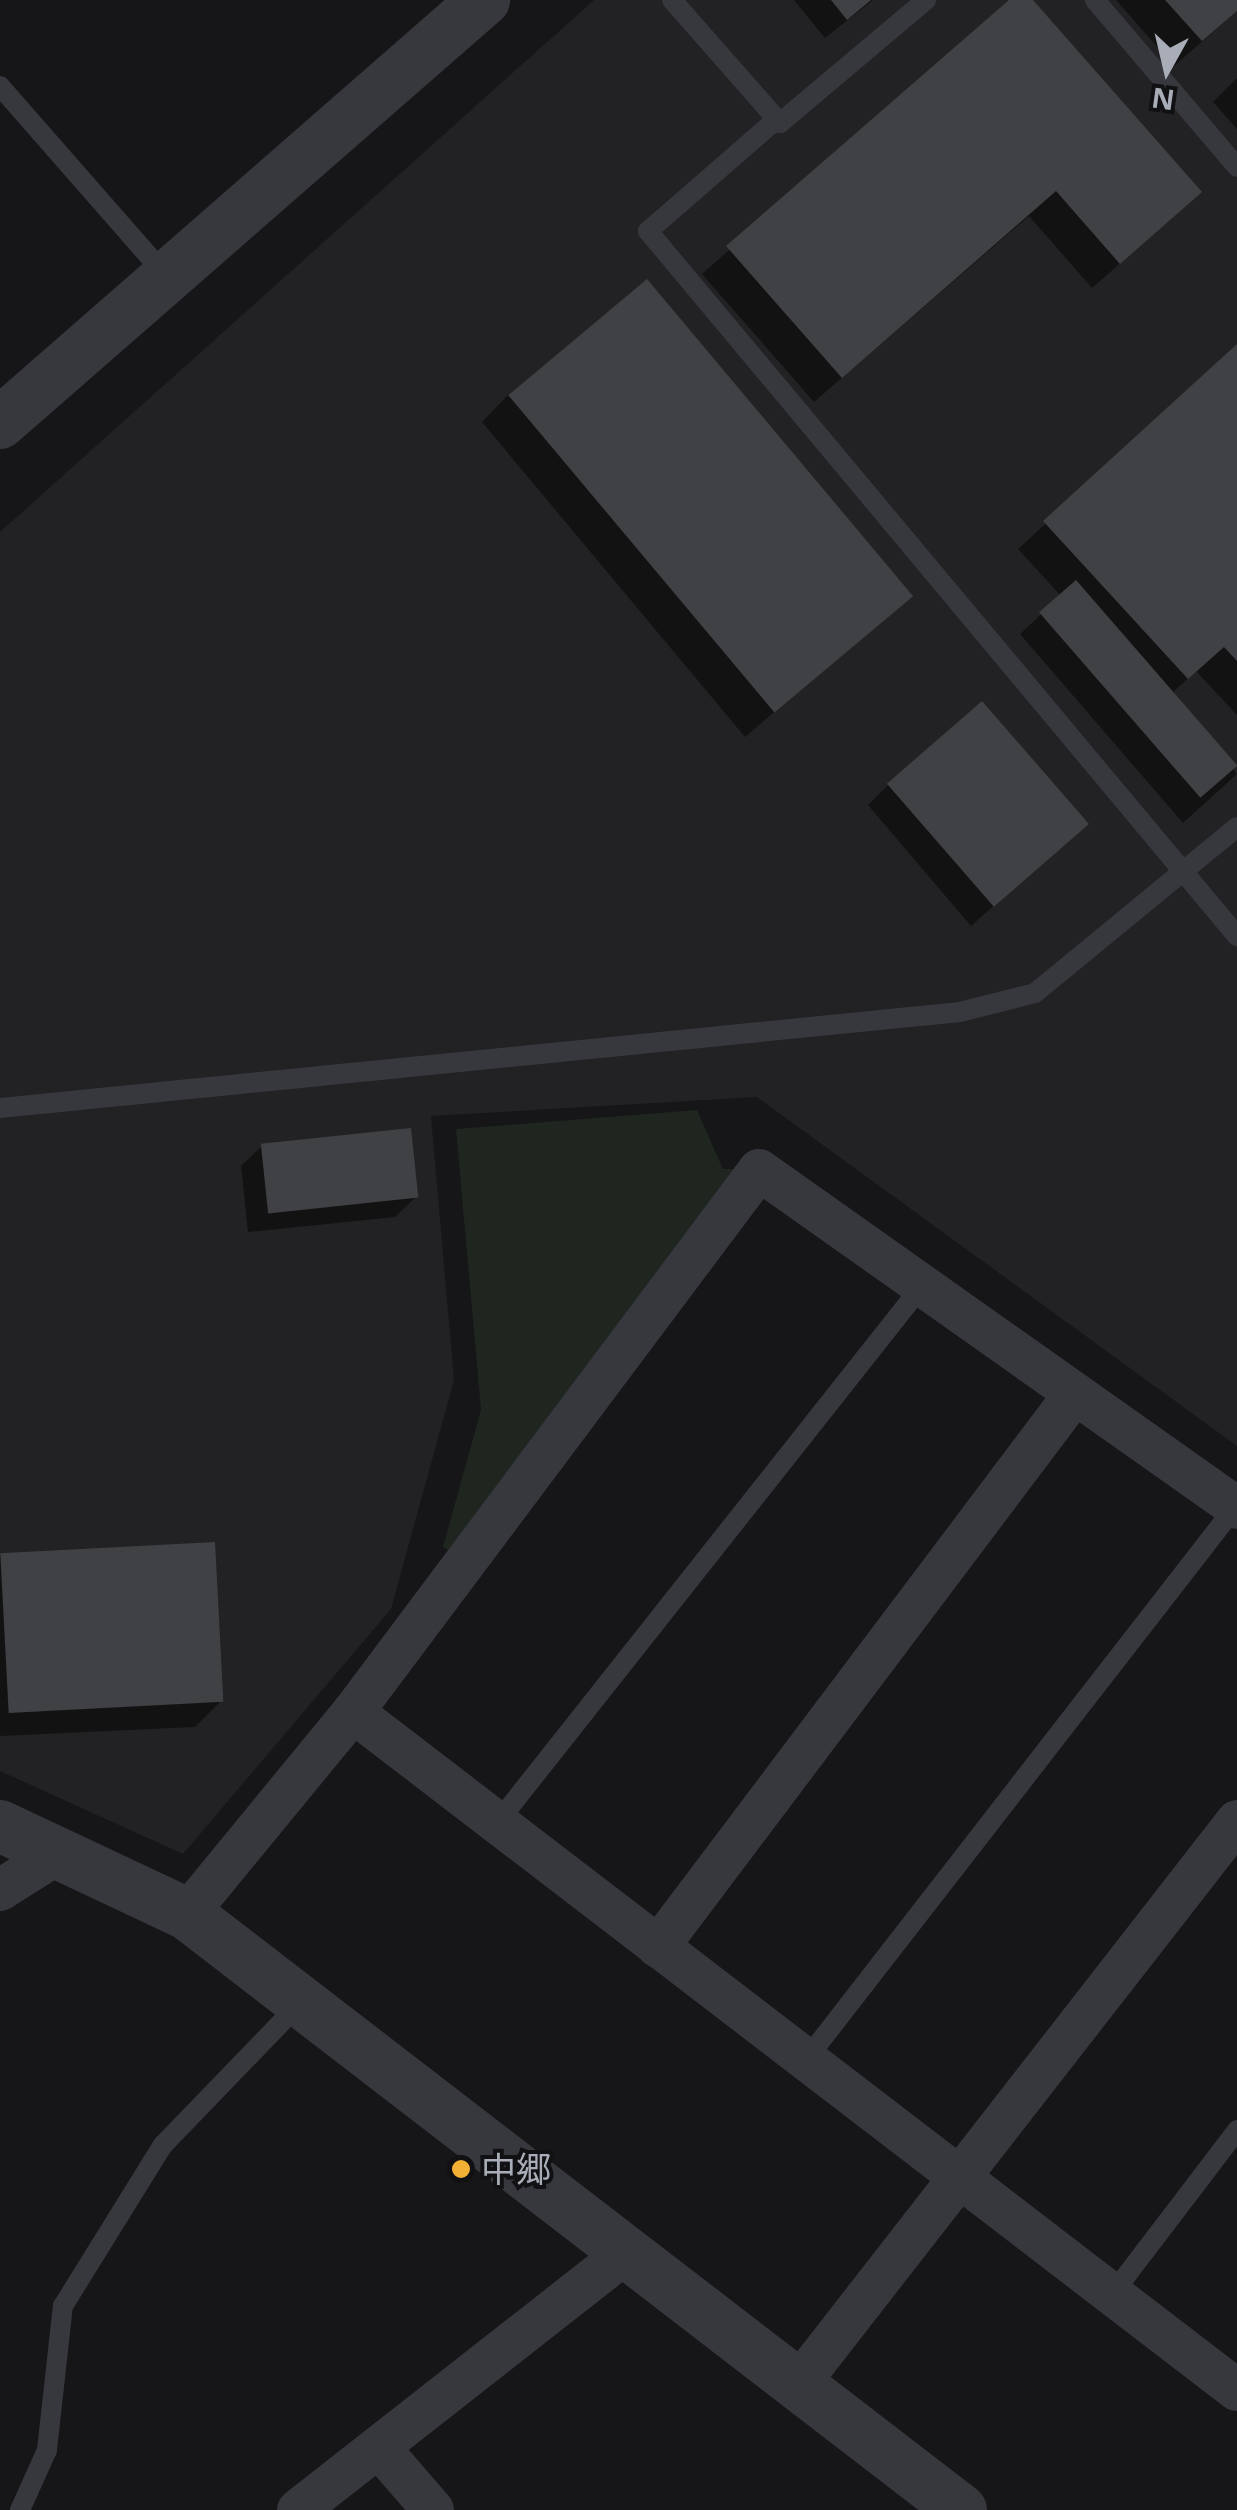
<!DOCTYPE html>
<html>
<head>
<meta charset="utf-8">
<style>
  body { margin:0 }
  #map { position:relative; width:1237px; height:2510px; overflow:hidden; background:#161618; font-family:"Open Sans","Noto Sans JP",sans-serif }
  div>[style] { position:absolute }
  .built>* { inset:0; background:#222225 }
  .green>* { inset:0; background:#1e261f }
  .shadow>* { inset:0; background:#0007 }
  .building>* { inset:0; background:#404145; transform-origin:0 0 }
  .service>* { height:20px; margin:-10px; padding:0 10px; transform-origin:10px; border-radius:10px; background:#37383d }
  .minor>* { height:42px; margin:-21px; padding:0 21px; transform-origin:21px; border-radius:21px; background:#37383d }
  .tertiary>* { height:52px; margin:-26px; padding:0 26px; transform-origin:26px; border-radius:26px; background:#37383d }
  .dots>* { width:28px; height:28px; translate:-50% -50%; box-sizing:border-box; border:5px solid #111113; border-radius:50% }
  span { translate:-50% -50%; white-space:nowrap; text-align:center; line-height:1.15; -webkit-text-stroke:8px #111113; paint-order:stroke }
  .poi-label { font-size:35px; color:#a8adb8 }
  .left { translate:0 -50%; text-align:left }
  .north { position:absolute; left:1117px; top:20px; width:100px; height:100px; -webkit-text-stroke:8px #111113; paint-order:stroke; rotate:188deg; font-size:28px; font-weight:700; line-height:40px; text-align:center; color:#a8adb8 }
  .north::after { content:''; display:block; margin:auto; width:35px; height:45px; background:#a8adb8; clip-path:polygon(50% 0,100% 100%,50% 72%,0 100%) }
</style>
</head>
<body>
<div id="map">
  <div class="built">
    <div style="clip-path:polygon(594px 0,1237px 0,1237px 1446px,757px 1097px,431px 1116px,454px 1380px,391px 1609px,183px 1854px,0 1771px,0 532px)"></div>
  </div>
  <div class="green">
    <div style="clip-path:polygon(697px 1110px,723px 1169px,753px 1169px,463px 1559px,443px 1547px,481px 1410px,456px 1129px)"></div>
  </div>
  <div class="shadow">
    <div style="clip-path:polygon(794px 0,873px 0,825px 38px)"></div>
    <div style="clip-path:polygon(1013px 0,1030px 0,1172px 218px,1092px 288px,1029px 216px,814px 402px,702px 274px)"></div>
    <div style="clip-path:polygon(1116px 0,1237px 0,1237px 11px,1174px 66px)"></div>
    <div style="clip-path:polygon(1237px 78px,1237px 129px,1213px 102px)"></div>
    <div style="clip-path:polygon(1237px 348px,1237px 715px,1196px 671px,1171px 694px,1237px 774px,1183px 823px,1020px 634px,1061px 596px,1018px 549px)"></div>
    <div style="clip-path:polygon(508px 395px,909px 597px,745px 737px,482px 422px)"></div>
    <div style="clip-path:polygon(888px 785px,1086px 824px,971px 926px,868px 805px)"></div>
    <div style="clip-path:polygon(262px 1146px,416px 1197px,395px 1217px,248px 1232px,241px 1166px)"></div>
    <div style="clip-path:polygon(0 1555px,221px 1701px,195px 1727px,0 1736px)"></div>
  </div>
  <div class="building">
    <div style="clip-path:polygon(831px 0,871px 0,847px 20px)"></div>
    <div style="clip-path:polygon(1009px 0,1033px 0,1202px 192px,1120px 264px,1056px 191px,842px 378px,726px 246px)"></div>
    <div style="clip-path:polygon(1165px 0,1237px 0,1237px 11px,1202px 41px)"></div>
    <div style="left:647px;top:279px;width:414px;height:181px;rotate:50deg"></div>
    <div style="clip-path:polygon(1237px 344px,1237px 661px,1224px 647px,1188px 679px,1043px 521px)"></div>
    <div style="left:1076px;top:580px;width:246px;height:49px;rotate:49deg"></div>
    <div style="left:982px;top:701px;width:163px;height:126px;rotate:49deg"></div>
    <div style="left:411px;top:1128px;width:70px;height:151px;rotate:84deg"></div>
    <div style="left:215px;top:1542px;width:160px;height:215px;rotate:87deg"></div>
  </div>
  <div class="service">
    <div style="left:672px;top:0;width:164px;rotate:48.7deg"></div>
    <div style="left:780px;top:123px;width:191px;rotate:-40.1deg"></div>
    <div style="left:1095px;top:0;width:219px;rotate:49.6deg"></div>
    <div style="left:0;top:86px;width:254px;rotate:48.8deg"></div>
    <div style="left:777px;top:119px;width:171px;rotate:139deg"></div>
    <div style="left:648px;top:231px;width:919px;rotate:50.12deg"></div>
    <div style="left:0;top:1108px;width:965px;rotate:-5.71deg"></div>
    <div style="left:960px;top:1012px;width:77px;rotate:-14.2deg"></div>
    <div style="left:1035px;top:993px;width:261px;rotate:-39.4deg"></div>
    <div style="left:497px;top:1823px;width:683px;rotate:-51.65deg"></div>
    <div style="left:805px;top:2061px;width:701px;rotate:-52.18deg"></div>
    <div style="left:1110px;top:2297px;width:210px;rotate:-52.7deg"></div>
    <div style="left:20px;top:2510px;width:66px;rotate:-65.8deg"></div>
    <div style="left:47px;top:2450px;width:145px;rotate:-83.7deg"></div>
    <div style="left:63px;top:2306px;width:190px;rotate:-58.2deg"></div>
    <div style="left:163px;top:2145px;width:197px;rotate:-46deg"></div>
  </div>
  <div class="minor">
    <div style="left:353px;top:1712px;width:1114px;rotate:37.49deg"></div>
    <div style="left:0;top:1890px;width:71px;rotate:-32.3deg"></div>
    <div style="left:187px;top:1914px;width:261px;rotate:-50.6deg"></div>
    <div style="left:353px;top:1712px;width:677px;rotate:-53.16deg"></div>
    <div style="left:759px;top:1170px;width:585px;rotate:35.26deg"></div>
    <div style="left:658px;top:1947px;width:691px;rotate:-53deg"></div>
    <div style="left:797px;top:2386px;width:716px;rotate:-52.09deg"></div>
    <div style="left:382px;top:2451px;width:78px;rotate:49.2deg"></div>
    <div style="left:298px;top:2510px;width:420px;rotate:-38.1deg"></div>
  </div>
  <div class="tertiary">
    <div style="left:0;top:423px;width:643px;rotate:-41.15deg"></div>
    <div style="left:0;top:1826px;width:207px;rotate:25.2deg"></div>
    <div style="left:187px;top:1914px;width:977px;rotate:37.6deg"></div>
  </div>
  <div class="dots">
    <div style="left:461px;top:2169px;background:#f2b134"></div>
  </div>
  <div class="poi-label">
    <span class="left" style="left:481px;top:2169px">中郷</span>
  </div>
  <div class="north">N</div>
</div>
</body>
</html>
